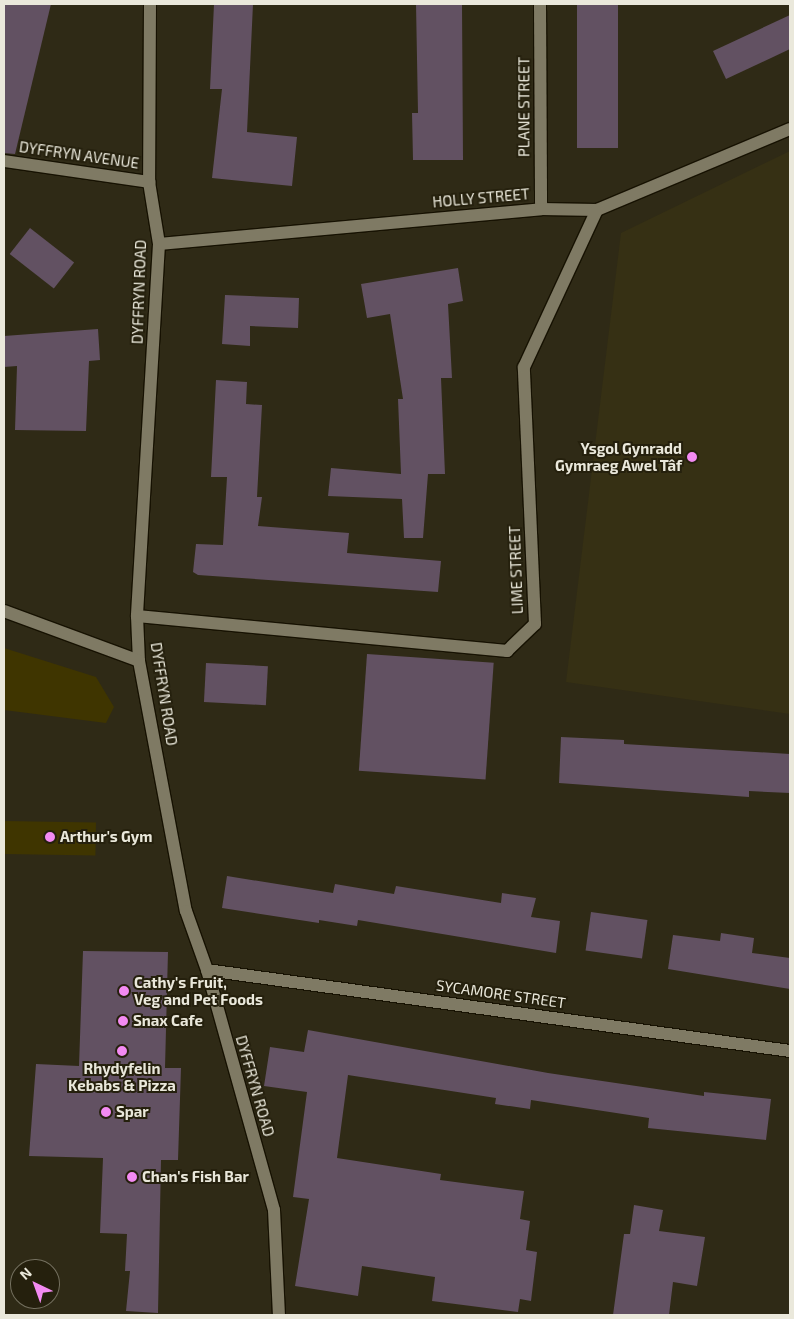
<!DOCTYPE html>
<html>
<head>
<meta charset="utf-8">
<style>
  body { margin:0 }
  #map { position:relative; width:794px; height:1319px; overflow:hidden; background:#2f2a16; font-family:"Exo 2",sans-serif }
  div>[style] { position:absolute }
  .built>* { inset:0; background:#363014 }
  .green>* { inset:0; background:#3f3500; transform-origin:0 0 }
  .building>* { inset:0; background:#625162; transform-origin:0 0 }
  .roads { filter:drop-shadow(1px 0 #171202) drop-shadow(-1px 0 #171202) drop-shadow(0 1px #171202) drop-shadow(0 -1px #171202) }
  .minor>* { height:12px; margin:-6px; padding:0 6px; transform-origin:6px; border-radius:6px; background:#7f7a64 }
  .dots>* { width:14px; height:14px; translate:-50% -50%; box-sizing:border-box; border:2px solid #25200d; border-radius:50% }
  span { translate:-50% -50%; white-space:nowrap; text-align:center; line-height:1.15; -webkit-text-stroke:4px #25200d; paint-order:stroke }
  .street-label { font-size:15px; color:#eae8db }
  .poi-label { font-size:15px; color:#eae8db; font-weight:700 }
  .right { translate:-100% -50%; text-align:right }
  .left { translate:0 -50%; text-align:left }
  .frame { position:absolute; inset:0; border:5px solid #eae8db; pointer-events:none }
  .north { position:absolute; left:10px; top:1259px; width:50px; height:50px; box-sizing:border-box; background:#25200d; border:1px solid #74705f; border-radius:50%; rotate:318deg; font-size:14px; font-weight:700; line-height:20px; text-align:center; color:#eae8db }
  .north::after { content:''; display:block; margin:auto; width:18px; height:22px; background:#f38af2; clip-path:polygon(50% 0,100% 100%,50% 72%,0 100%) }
</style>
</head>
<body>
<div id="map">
  <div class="built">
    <div style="clip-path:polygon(790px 151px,790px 714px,566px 682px,621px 233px)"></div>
  </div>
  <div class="green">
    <div style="clip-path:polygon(4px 648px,96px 677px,114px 707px,106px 723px,4px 710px)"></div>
    <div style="left:4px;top:821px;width:92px;height:33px;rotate:1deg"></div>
  </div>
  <div class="building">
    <div style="clip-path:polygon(4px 4px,51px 4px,15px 154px,4px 153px)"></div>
    <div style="clip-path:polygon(214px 4px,253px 4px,247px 132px,297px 137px,292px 186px,212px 178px,222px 89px,210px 89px)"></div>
    <div style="clip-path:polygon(416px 4px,462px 4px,463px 160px,413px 160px,412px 113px,418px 113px)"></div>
    <div style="left:577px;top:4px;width:41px;height:144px"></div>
    <div style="clip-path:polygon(790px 15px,790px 49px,726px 79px,713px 51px)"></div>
    <div style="left:30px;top:228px;width:56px;height:33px;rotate:38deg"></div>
    <div style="clip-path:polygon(458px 268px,463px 301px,448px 304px,452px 378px,441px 378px,445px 474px,428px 474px,423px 538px,404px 538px,402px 499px,328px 496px,331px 468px,401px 474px,398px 399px,403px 399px,390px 314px,367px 318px,361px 284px)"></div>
    <div style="clip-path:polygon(225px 295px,299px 298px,298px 328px,250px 326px,250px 346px,222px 344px)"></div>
    <div style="clip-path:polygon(98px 329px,100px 360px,89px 361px,86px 431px,15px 430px,17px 366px,4px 367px,4px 336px)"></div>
    <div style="clip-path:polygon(216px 380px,247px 382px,246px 404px,262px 405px,257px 497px,262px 497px,258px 526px,349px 533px,347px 553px,441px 561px,438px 592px,198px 575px,193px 572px,196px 544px,223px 545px,227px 477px,211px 477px)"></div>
    <div style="left:367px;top:654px;width:127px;height:117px;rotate:4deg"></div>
    <div style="left:206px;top:663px;width:62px;height:39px;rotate:3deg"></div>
    <div style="clip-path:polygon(561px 737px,624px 740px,624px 744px,790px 754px,790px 793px,749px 791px,749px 797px,559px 783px)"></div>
    <div style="clip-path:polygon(227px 876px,333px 893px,335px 884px,394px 894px,396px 886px,501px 903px,502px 893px,536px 898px,531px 917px,560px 921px,556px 953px,358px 920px,357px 926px,319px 920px,319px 923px,222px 908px)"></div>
    <div style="left:591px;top:912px;width:57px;height:39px;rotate:8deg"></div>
    <div style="clip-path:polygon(721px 933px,754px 938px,752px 953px,790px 958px,790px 989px,668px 969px,673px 935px,720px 941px)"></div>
    <div style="clip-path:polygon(83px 951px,168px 952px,165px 1068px,181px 1068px,178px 1160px,161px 1160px,158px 1313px,126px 1311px,130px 1271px,125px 1271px,127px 1234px,100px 1233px,103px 1158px,29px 1156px,36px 1064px,79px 1066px)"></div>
    <div style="clip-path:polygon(308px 1030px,548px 1073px,704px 1096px,704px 1092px,771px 1099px,766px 1140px,648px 1128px,649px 1118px,531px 1100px,530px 1109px,495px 1104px,496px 1098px,348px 1075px,337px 1158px,441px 1174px,440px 1180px,524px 1191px,520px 1219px,530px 1221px,526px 1250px,537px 1252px,531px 1301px,520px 1299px,518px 1312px,432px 1301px,435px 1277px,362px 1266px,358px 1296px,295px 1286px,309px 1199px,293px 1197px,307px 1092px,264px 1086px,270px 1047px,304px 1052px)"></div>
    <div style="clip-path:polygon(634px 1205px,663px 1210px,659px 1231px,705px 1237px,697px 1286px,673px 1282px,669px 1315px,613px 1315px,624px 1234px,630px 1234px)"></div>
  </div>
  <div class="roads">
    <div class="minor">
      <div style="left:150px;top:4px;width:178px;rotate:90.3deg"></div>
      <div style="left:149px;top:182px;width:63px;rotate:80.8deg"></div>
      <div style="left:159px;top:244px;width:373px;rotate:93.4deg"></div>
      <div style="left:137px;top:616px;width:45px;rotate:87.5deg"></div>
      <div style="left:139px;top:661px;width:254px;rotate:79.4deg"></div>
      <div style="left:186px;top:911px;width:63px;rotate:70.4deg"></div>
      <div style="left:207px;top:970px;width:249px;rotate:74.4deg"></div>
      <div style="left:274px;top:1210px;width:105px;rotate:87.3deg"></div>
      <div style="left:540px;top:4px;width:205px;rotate:89.7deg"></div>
      <div style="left:4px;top:161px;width:147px;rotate:8.2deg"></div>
      <div style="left:159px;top:244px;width:384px;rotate:-5.2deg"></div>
      <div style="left:541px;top:209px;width:56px;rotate:1deg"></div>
      <div style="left:597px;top:210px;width:209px;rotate:-22.8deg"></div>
      <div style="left:4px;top:611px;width:144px;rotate:20.3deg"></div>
      <div style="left:137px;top:616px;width:372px;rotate:5.4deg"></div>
      <div style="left:507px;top:651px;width:39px;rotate:-44deg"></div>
      <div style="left:535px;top:624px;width:257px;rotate:-92.5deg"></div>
      <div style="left:524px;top:367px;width:173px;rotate:-65.1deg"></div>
      <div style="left:207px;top:970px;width:589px;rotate:7.91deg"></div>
    </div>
  </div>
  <div class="dots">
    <div style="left:692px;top:457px;background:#f38af2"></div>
    <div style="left:50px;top:837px;background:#f38af2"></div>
    <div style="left:124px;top:991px;background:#f38af2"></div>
    <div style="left:123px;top:1021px;background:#f38af2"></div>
    <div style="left:122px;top:1051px;background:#f38af2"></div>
    <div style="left:106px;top:1112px;background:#f38af2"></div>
    <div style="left:132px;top:1177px;background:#f38af2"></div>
  </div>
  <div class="street-label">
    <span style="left:524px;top:107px;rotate:-90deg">PLANE STREET</span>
    <span style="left:79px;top:155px;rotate:8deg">DYFFRYN AVENUE</span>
    <span style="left:481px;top:198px;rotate:-5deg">HOLLY STREET</span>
    <span style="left:139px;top:292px;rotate:-88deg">DYFFRYN ROAD</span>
    <span style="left:516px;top:570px;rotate:-92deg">LIME STREET</span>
    <span style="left:164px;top:694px;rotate:81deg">DYFFRYN ROAD</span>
    <span style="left:501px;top:994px;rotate:8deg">SYCAMORE STREET</span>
    <span style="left:255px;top:1086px;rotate:74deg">DYFFRYN ROAD</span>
  </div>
  <div class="poi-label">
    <span class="right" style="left:682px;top:457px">Ysgol Gynradd<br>Gymraeg Awel Tâf</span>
    <span class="left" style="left:60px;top:837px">Arthur's Gym</span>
    <span class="left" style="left:134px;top:991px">Cathy's Fruit,<br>Veg and Pet Foods</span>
    <span class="left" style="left:133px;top:1021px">Snax Cafe</span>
    <span style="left:122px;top:1077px">Rhydyfelin<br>Kebabs &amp; Pizza</span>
    <span class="left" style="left:116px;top:1112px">Spar</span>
    <span class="left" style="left:142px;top:1177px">Chan's Fish Bar</span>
  </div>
  <div class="frame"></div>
  <div class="north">N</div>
</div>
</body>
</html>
